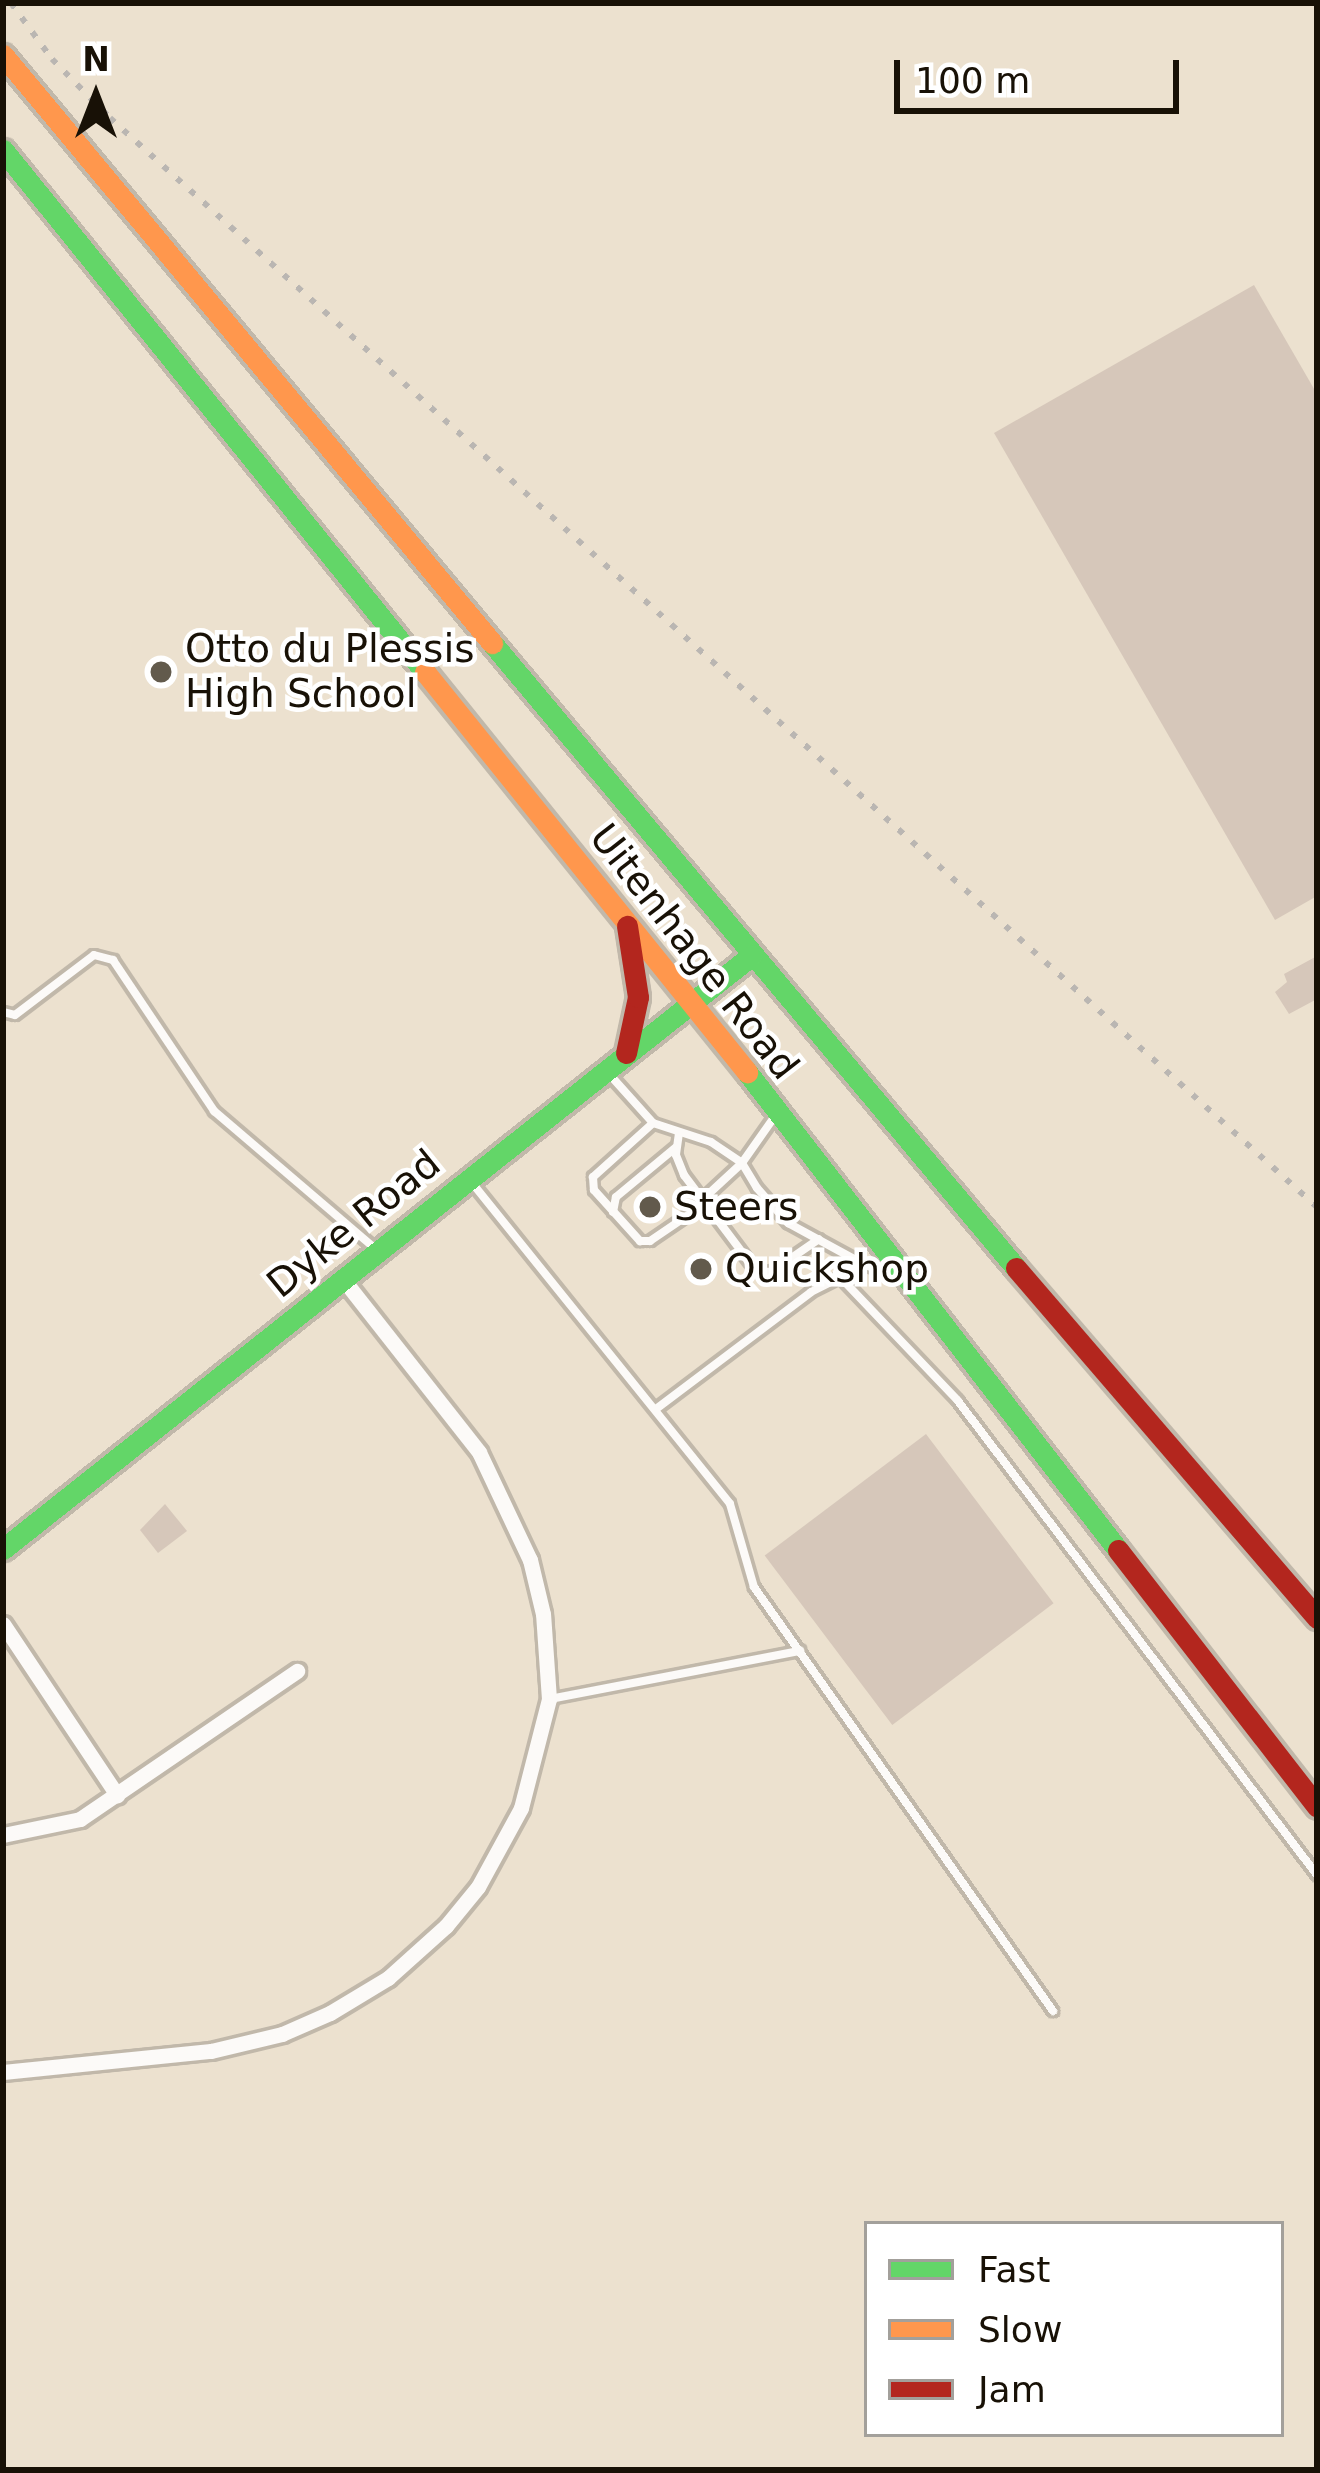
<!DOCTYPE html>
<html>
<head>
<meta charset="utf-8">
<style>
  body { margin:0 }
  #map { position:relative; width:1320px; height:2473px; overflow:hidden; background:#ece1cf; font-family:"DejaVu Sans",sans-serif }
  div>[style] { position:absolute }
  .building>* { inset:0; background:#d6c7ba; transform-origin:0 0 }
  .roads { filter:drop-shadow(3px 0 #c1b8aa) drop-shadow(-3px 0 #c1b8aa) drop-shadow(0 3px #c1b8aa) drop-shadow(0 -3px #c1b8aa) }
  .lane>* { height:8px; margin:-4px; padding:0 4px; transform-origin:4px; border-radius:4px; background:#fcfaf8 }
  .street>* { height:15px; margin:-7.5px; padding:0 7.5px; transform-origin:7.5px; border-radius:7.5px; background:#fcfaf8 }
  .fast>* { height:21px; margin:-10.5px; padding:0 10.5px; transform-origin:10.5px; border-radius:10.5px; background:#63d668 }
  .slow>* { height:21px; margin:-10.5px; padding:0 10.5px; transform-origin:10.5px; border-radius:10.5px; background:#ff974d }
  .jam>* { height:21px; margin:-10.5px; padding:0 10.5px; transform-origin:10.5px; border-radius:10.5px; background:#b3261e }
  .rail>* { height:6px; margin-top:-3px; transform-origin:0; background:repeating-linear-gradient(90deg,#bab6b2 0 6px,transparent 0 18px) }
  .dots>* { width:33px; height:33px; translate:-50% -50%; box-sizing:border-box; border:6px solid #fff; border-radius:50% }
  span { translate:-50% -50%; white-space:nowrap; text-align:center; line-height:1.15; -webkit-text-stroke:9px #fff; paint-order:stroke }
  .poi-label { font-size:39px; color:#181106 }
  .left { translate:0 -50%; text-align:left }
  .street-label { font-size:39px; color:#181106 }
  .frame { position:absolute; inset:0; border:6px solid #181106; pointer-events:none }
  .legend { position:absolute; left:864px; top:2221px; width:420px; height:216px; box-sizing:border-box; background:#fff; border:3px solid #a3a09b; margin:0; padding:15px 21px; list-style:none; font-size:36px; color:#181106 }
  .legend li { display:flex; align-items:center; gap:24px; height:60px }
  .legend b { width:60px; border:3px solid #a3a09b }
  .north { position:absolute; left:36px; top:36px; width:120px; height:120px; -webkit-text-stroke:9px #fff; paint-order:stroke; rotate:0deg; font-size:33px; font-weight:700; line-height:48px; text-align:center; color:#181106 }
  .north::after { content:''; display:block; margin:auto; width:42px; height:54px; background:#181106; clip-path:polygon(50% 0,100% 100%,50% 72%,0 100%) }
  .scale { position:absolute; left:894px; top:60px; width:285px; height:54px; box-sizing:border-box; border:6px solid #181106; border-top:0; padding-left:15px; font-size:36px; line-height:42px; white-space:nowrap; color:#181106; -webkit-text-stroke:9px #fff; paint-order:stroke }
</style>
</head>
<body>
<div id="map">
  <div class="building">
    <div style="clip-path:polygon(1254px 285px,1317px 394px,1317px 896px,1275px 920px,994px 433px)"></div>
    <div style="clip-path:polygon(1317px 956px,1317px 999px,1289px 1014px,1275px 992px,1287px 982px,1284px 974px)"></div>
    <div style="left:926px;top:1434px;width:212px;height:202px;rotate:53deg"></div>
    <div style="clip-path:polygon(165px 1504px,187px 1531px,158px 1553px,140px 1530px)"></div>
  </div>
  <div class="roads">
    <div class="lane">
      <div style="left:3px;top:1012px;width:12px;rotate:14deg"></div>
      <div style="left:15px;top:1015px;width:99px;rotate:-37.2deg"></div>
      <div style="left:94px;top:955px;width:20px;rotate:15deg"></div>
      <div style="left:113px;top:960px;width:182px;rotate:56.2deg"></div>
      <div style="left:214px;top:1111px;width:214px;rotate:40.5deg"></div>
      <div style="left:610px;top:1075px;width:64px;rotate:48.1deg"></div>
      <div style="left:653px;top:1123px;width:61px;rotate:18.1deg"></div>
      <div style="left:711px;top:1142px;width:37px;rotate:34deg"></div>
      <div style="left:742px;top:1163px;width:56px;rotate:137.2deg"></div>
      <div style="left:775px;top:1116px;width:57px;rotate:125.1deg"></div>
      <div style="left:742px;top:1163px;width:29px;rotate:59deg"></div>
      <div style="left:757px;top:1188px;width:47px;rotate:48.5deg"></div>
      <div style="left:788px;top:1223px;width:88px;rotate:28.6deg"></div>
      <div style="left:865px;top:1265px;width:34px;rotate:19deg"></div>
      <div style="left:653px;top:1123px;width:81px;rotate:138deg"></div>
      <div style="left:593px;top:1177px;width:13px;rotate:86deg"></div>
      <div style="left:594px;top:1190px;width:69px;rotate:48deg"></div>
      <div style="left:640px;top:1241px;width:10px"></div>
      <div style="left:650px;top:1241px;width:64px;rotate:-34.2deg"></div>
      <div style="left:679px;top:1133px;width:22px;rotate:98deg"></div>
      <div style="left:676px;top:1155px;width:22px;rotate:68deg"></div>
      <div style="left:684px;top:1175px;width:120px;rotate:53.1deg"></div>
      <div style="left:756px;top:1271px;width:15px;rotate:4deg"></div>
      <div style="left:771px;top:1272px;width:58px;rotate:-34.5deg"></div>
      <div style="left:473px;top:1184px;width:410px;rotate:51.2deg"></div>
      <div style="left:730px;top:1504px;width:86px;rotate:73.9deg"></div>
      <div style="left:754px;top:1587px;width:519px;rotate:54.81deg"></div>
      <div style="left:613px;top:1212px;width:15px;rotate:-79deg"></div>
      <div style="left:616px;top:1197px;width:77px;rotate:-39.7deg"></div>
      <div style="left:841px;top:1278px;width:170px;rotate:46.4deg"></div>
      <div style="left:958px;top:1401px;width:595px;rotate:52.86deg"></div>
      <div style="left:656px;top:1409px;width:194px;rotate:-37deg"></div>
      <div style="left:811px;top:1292px;width:58px;rotate:-26.6deg"></div>
      <div style="left:550px;top:1699px;width:255px;rotate:-10.9deg"></div>
    </div>
    <div class="street">
      <div style="left:3px;top:1624px;width:206px;rotate:56.3deg"></div>
      <div style="left:3px;top:1835px;width:79px;rotate:-11.7deg"></div>
      <div style="left:80px;top:1819px;width:263px;rotate:-34.3deg"></div>
      <div style="left:3px;top:2072px;width:209px;rotate:-5.8deg"></div>
      <div style="left:211px;top:2051px;width:73px;rotate:-13.5deg"></div>
      <div style="left:282px;top:2034px;width:52px;rotate:-23.6deg"></div>
      <div style="left:330px;top:2013px;width:68px;rotate:-31.1deg"></div>
      <div style="left:388px;top:1978px;width:78px;rotate:-41.9deg"></div>
      <div style="left:446px;top:1926px;width:50px;rotate:-50.6deg"></div>
      <div style="left:478px;top:1887px;width:90px;rotate:-61.4deg"></div>
      <div style="left:521px;top:1808px;width:113px;rotate:-75.6deg"></div>
      <div style="left:549px;top:1699px;width:85px;rotate:-94deg"></div>
      <div style="left:543px;top:1614px;width:56px;rotate:-103.5deg"></div>
      <div style="left:530px;top:1560px;width:119px;rotate:-115.3deg"></div>
      <div style="left:479px;top:1452px;width:220px;rotate:-128.2deg"></div>
    </div>
    <div class="fast">
      <div style="left:3px;top:150px;width:671px;rotate:51.05deg"></div>
      <div style="left:492px;top:643px;width:816px;rotate:50.02deg"></div>
      <div style="left:747px;top:1072px;width:605px;rotate:52.18deg"></div>
      <div style="left:3px;top:1549px;width:955px;rotate:-38.41deg"></div>
    </div>
    <div class="slow">
      <div style="left:3px;top:55px;width:765px;rotate:50.25deg"></div>
      <div style="left:425px;top:672px;width:514px;rotate:51.17deg"></div>
    </div>
    <div class="jam">
      <div style="left:626px;top:1053px;width:57px;rotate:-77.9deg"></div>
      <div style="left:638px;top:997px;width:72px;rotate:-98.8deg"></div>
      <div style="left:1016px;top:1268px;width:462px;rotate:49.3deg"></div>
      <div style="left:1118px;top:1550px;width:325px;rotate:52.2deg"></div>
    </div>
  </div>
  <div class="rail">
    <div style="left:11px;top:3px;width:69px;rotate:53.8deg"></div>
    <div style="left:52px;top:59px;width:83px;rotate:45.5deg"></div>
    <div style="left:110px;top:118px;width:1626px;rotate:42.06deg"></div>
  </div>
  <div class="dots">
    <div style="left:161px;top:672px;background:#625a4c"></div>
    <div style="left:650px;top:1207px;background:#625a4c"></div>
    <div style="left:701px;top:1269px;background:#625a4c"></div>
  </div>
  <div class="poi-label">
    <span class="left" style="left:185px;top:672px">Otto du Plessis<br>High School</span>
    <span class="left" style="left:674px;top:1207px">Steers</span>
    <span class="left" style="left:725px;top:1269px">Quickshop</span>
  </div>
  <div class="street-label">
    <span style="left:694px;top:952px;rotate:52deg">Uitenhage Road</span>
    <span style="left:354px;top:1224px;rotate:-39deg">Dyke Road</span>
  </div>
  <div class="frame"></div>
  <ul class="legend">
  <li><b style="height:15px;background:#63d668"></b>Fast</li>
  <li><b style="height:15px;background:#ff974d"></b>Slow</li>
  <li><b style="height:15px;background:#b3261e"></b>Jam</li>
  </ul>
  <div class="north">N</div>
  <div class="scale">100 m</div>
</div>
</body>
</html>
